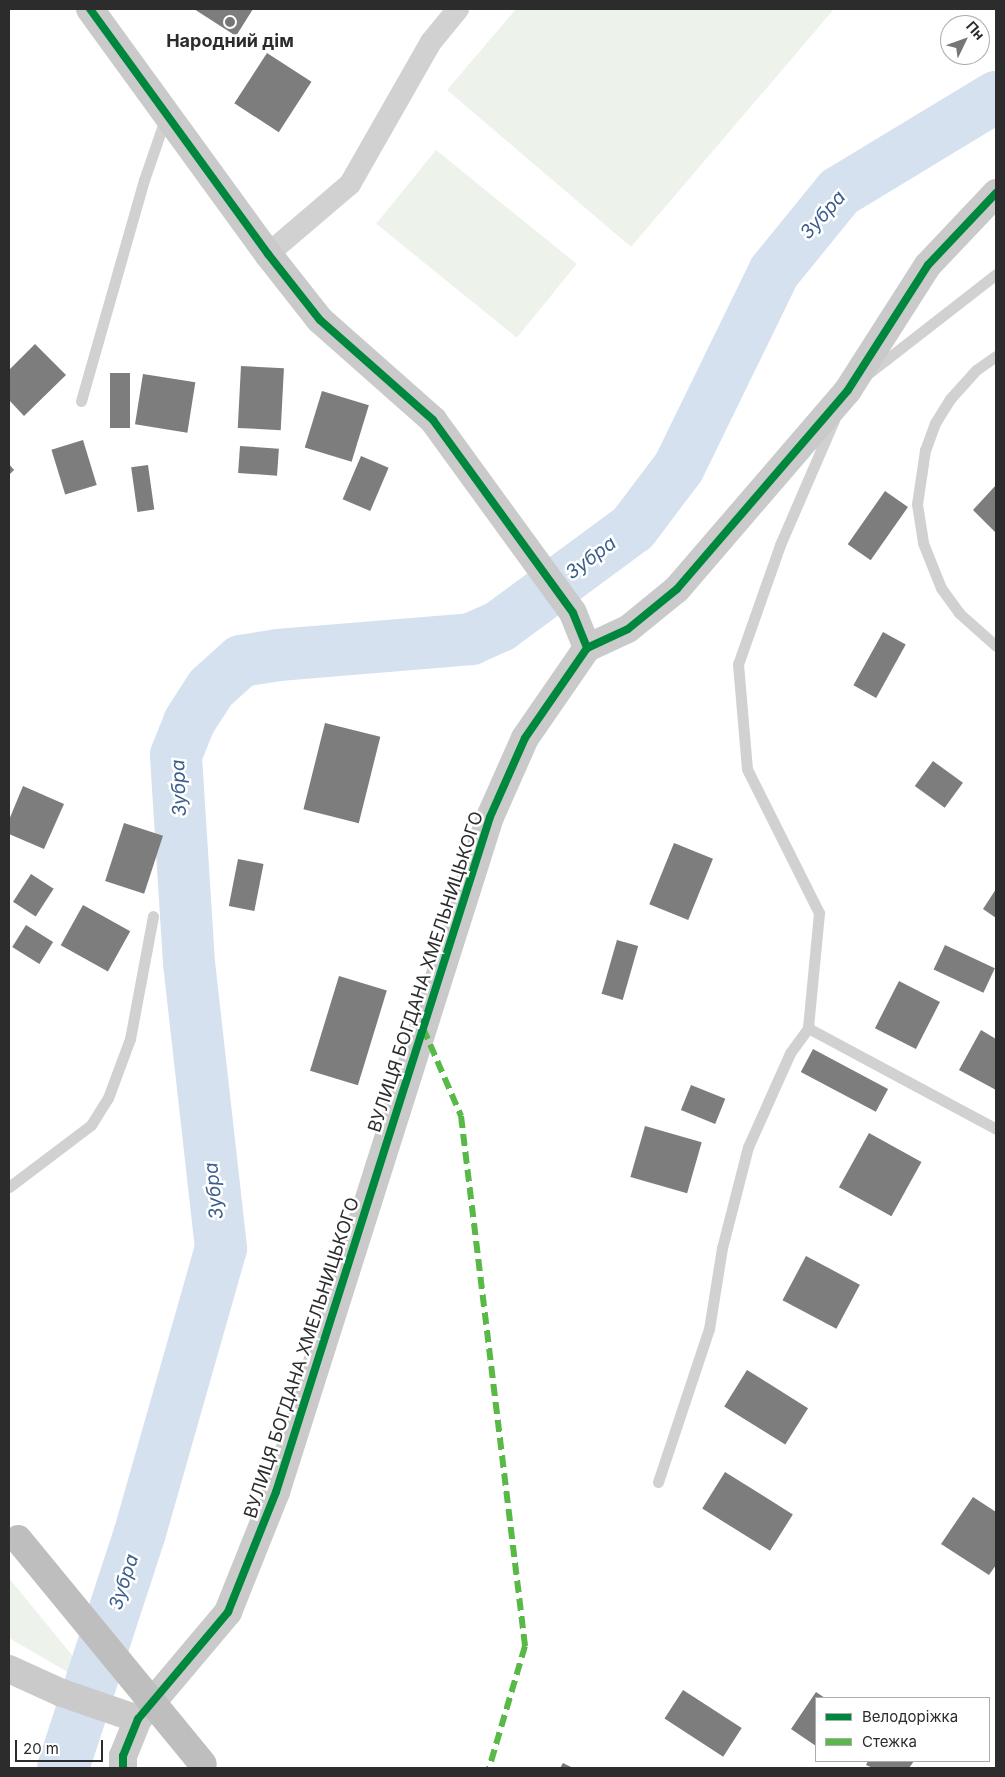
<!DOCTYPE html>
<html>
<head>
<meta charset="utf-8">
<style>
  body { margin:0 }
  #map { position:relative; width:1005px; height:1777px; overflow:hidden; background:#fff; font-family:Inter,sans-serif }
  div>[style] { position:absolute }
  .green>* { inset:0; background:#edf3ea; transform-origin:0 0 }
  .river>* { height:52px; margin:-26px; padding:0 26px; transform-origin:26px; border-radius:26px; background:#d6e1f0 }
  .building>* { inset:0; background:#7d7d7d; transform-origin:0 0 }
  .lane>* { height:11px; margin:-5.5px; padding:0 5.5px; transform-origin:5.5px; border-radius:5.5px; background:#d1d1d1 }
  .street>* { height:22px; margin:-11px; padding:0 11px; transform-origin:11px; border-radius:11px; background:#d1d1d1 }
  .secondary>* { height:28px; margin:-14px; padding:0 14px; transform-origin:14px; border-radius:14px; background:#cacaca }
  .highway-bridge>* { height:28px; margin:-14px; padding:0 14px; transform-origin:14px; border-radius:14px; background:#bebebe }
  .quiet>* { height:6px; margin-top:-3px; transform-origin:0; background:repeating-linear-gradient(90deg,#58b947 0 12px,transparent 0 18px) }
  .cycleway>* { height:8px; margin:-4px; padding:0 4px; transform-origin:4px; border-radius:4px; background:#00873e }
  .dots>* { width:14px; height:14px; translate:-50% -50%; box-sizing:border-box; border:2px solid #fff; border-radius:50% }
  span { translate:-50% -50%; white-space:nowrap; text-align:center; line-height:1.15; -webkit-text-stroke:5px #fff; paint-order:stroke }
  .poi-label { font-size:18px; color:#2c2c2c; font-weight:700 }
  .street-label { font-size:18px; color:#2c2c2c }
  .water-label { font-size:19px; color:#3b5e8d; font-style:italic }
  .frame { position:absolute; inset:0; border:10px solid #2c2c2c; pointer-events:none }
  .legend { position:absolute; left:815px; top:1697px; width:175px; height:65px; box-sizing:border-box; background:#fff; border:1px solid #ababab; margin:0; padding:6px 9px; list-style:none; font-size:15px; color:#2c2c2c }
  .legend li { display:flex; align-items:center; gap:10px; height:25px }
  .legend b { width:25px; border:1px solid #ababab }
  .north { position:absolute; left:940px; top:15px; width:50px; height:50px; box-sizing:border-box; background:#fff; border:1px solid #ababab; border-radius:50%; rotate:48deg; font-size:14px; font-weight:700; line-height:20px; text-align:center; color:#2c2c2c }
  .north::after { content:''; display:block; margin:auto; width:18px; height:22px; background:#767676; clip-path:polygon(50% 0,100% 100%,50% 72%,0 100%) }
  .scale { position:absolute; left:15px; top:1740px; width:88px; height:22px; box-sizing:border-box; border:2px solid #2c2c2c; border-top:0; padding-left:6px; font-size:15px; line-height:18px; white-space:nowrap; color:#2c2c2c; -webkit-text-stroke:4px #fff; paint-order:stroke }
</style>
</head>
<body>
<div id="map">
  <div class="green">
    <div style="clip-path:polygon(516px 9px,834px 9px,631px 247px,447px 90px)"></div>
    <div style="left:436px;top:150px;width:181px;height:95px;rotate:39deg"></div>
    <div style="clip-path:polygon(9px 1578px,102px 1692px,9px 1638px)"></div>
  </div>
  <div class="river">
    <div style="left:63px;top:1768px;width:244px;rotate:-71.9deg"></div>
    <div style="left:139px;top:1536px;width:299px;rotate:-74.1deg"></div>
    <div style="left:221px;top:1248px;width:287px;rotate:-96.4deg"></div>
    <div style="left:189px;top:963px;width:208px;rotate:-93.6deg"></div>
    <div style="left:176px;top:755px;width:35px;rotate:-68deg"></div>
    <div style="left:189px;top:722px;width:40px;rotate:-57.1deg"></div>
    <div style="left:211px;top:688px;width:40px;rotate:-42deg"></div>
    <div style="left:241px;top:661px;width:37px;rotate:-9deg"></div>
    <div style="left:278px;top:655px;width:194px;rotate:-4.7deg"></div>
    <div style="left:471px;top:639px;width:32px;rotate:-24deg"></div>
    <div style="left:500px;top:626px;width:165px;rotate:-36.4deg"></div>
    <div style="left:633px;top:528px;width:76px;rotate:-53deg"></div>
    <div style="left:679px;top:467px;width:217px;rotate:-64deg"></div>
    <div style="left:774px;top:272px;width:103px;rotate:-50.9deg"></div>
    <div style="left:839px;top:192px;width:184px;rotate:-31.2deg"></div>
  </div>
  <div class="building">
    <div style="clip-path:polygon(194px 9px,253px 9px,236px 36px)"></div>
    <div style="left:267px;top:53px;width:53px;height:60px;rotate:33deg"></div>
    <div style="clip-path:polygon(35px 344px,66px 375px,24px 416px,9px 400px,9px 370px)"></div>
    <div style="left:241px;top:366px;width:43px;height:62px;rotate:3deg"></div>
    <div style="left:110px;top:373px;width:20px;height:55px"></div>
    <div style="left:143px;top:374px;width:53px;height:51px;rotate:9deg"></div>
    <div style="left:322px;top:391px;width:49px;height:59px;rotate:17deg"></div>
    <div style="left:83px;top:440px;width:47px;height:33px;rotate:73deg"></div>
    <div style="left:240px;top:446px;width:39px;height:27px;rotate:4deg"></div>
    <div style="left:361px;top:456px;width:30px;height:47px;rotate:23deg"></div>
    <div style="clip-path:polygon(9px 464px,14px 470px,9px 475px)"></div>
    <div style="left:148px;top:465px;width:45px;height:17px;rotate:82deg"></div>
    <div style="clip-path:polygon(996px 485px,996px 533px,973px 510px)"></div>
    <div style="left:885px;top:491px;width:28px;height:65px;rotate:35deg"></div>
    <div style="left:883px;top:632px;width:26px;height:61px;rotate:29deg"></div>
    <div style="left:325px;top:723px;width:57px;height:89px;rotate:14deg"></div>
    <div style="left:933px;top:761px;width:37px;height:31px;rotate:36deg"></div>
    <div style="clip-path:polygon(23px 786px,64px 804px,44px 849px,9px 834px,9px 820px)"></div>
    <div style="left:124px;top:823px;width:41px;height:61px;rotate:18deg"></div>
    <div style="left:674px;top:843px;width:42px;height:66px;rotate:22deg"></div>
    <div style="left:238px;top:859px;width:26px;height:48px;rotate:11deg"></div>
    <div style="left:31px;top:874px;width:27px;height:33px;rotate:33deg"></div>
    <div style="clip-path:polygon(996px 889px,996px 918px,983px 909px)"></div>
    <div style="left:83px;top:905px;width:54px;height:46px;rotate:29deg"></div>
    <div style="left:26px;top:925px;width:32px;height:26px;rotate:32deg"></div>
    <div style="left:617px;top:940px;width:22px;height:56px;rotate:16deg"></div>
    <div style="left:945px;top:945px;width:55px;height:27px;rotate:25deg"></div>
    <div style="left:339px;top:976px;width:50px;height:99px;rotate:17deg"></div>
    <div style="left:899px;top:981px;width:46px;height:53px;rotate:27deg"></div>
    <div style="clip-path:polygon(981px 1030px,996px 1039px,996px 1090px,959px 1070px)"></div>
    <div style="left:813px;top:1049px;width:85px;height:26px;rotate:28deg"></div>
    <div style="left:691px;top:1085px;width:37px;height:27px;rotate:22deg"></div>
    <div style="left:645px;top:1126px;width:59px;height:53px;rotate:16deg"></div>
    <div style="left:869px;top:1133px;width:60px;height:62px;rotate:29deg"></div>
    <div style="left:806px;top:1256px;width:61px;height:50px;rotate:28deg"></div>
    <div style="left:747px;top:1370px;width:72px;height:43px;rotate:32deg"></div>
    <div style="left:725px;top:1472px;width:80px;height:43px;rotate:32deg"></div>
    <div style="clip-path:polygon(973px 1497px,996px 1512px,996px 1565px,989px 1575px,941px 1544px)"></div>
    <div style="left:683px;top:1690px;width:70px;height:34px;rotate:33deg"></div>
    <div style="clip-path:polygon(816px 1692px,825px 1698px,816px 1698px,816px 1746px,791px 1729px)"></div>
    <div style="clip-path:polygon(868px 1761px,914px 1761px,909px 1768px,873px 1768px,866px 1765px)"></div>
    <div style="clip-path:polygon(563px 1763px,573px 1768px,560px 1768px)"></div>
  </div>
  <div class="lane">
    <div style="left:996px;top:356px;width:24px;rotate:145deg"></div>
    <div style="left:976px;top:370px;width:39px;rotate:132deg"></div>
    <div style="left:950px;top:399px;width:28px;rotate:122deg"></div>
    <div style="left:935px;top:423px;width:29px;rotate:110deg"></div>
    <div style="left:925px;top:450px;width:55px;rotate:98.4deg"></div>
    <div style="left:917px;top:504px;width:39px;rotate:81deg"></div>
    <div style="left:923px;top:543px;width:48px;rotate:68.2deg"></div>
    <div style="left:941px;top:588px;width:31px;rotate:54deg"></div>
    <div style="left:959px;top:613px;width:50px;rotate:41.7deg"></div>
    <div style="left:869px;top:373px;width:161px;rotate:-37.9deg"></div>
    <div style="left:81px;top:401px;width:230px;rotate:-74.1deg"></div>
    <div style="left:144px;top:180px;width:68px;rotate:-71deg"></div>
    <div style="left:834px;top:420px;width:136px;rotate:113.4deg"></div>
    <div style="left:780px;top:545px;width:126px;rotate:109.4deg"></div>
    <div style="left:738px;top:664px;width:105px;rotate:85.1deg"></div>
    <div style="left:747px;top:769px;width:161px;rotate:63.4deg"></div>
    <div style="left:819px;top:913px;width:116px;rotate:95.5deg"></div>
    <div style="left:808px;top:1028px;width:213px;rotate:28.2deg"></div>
    <div style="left:9px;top:1187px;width:103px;rotate:-37.1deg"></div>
    <div style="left:91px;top:1125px;width:32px;rotate:-58deg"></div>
    <div style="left:108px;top:1098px;width:63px;rotate:-69.6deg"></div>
    <div style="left:130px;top:1039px;width:125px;rotate:-79.4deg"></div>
    <div style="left:658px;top:1482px;width:161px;rotate:-71.6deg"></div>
    <div style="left:709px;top:1329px;width:82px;rotate:-80.9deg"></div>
    <div style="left:722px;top:1248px;width:104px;rotate:-75.6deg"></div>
    <div style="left:748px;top:1147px;width:103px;rotate:-65.9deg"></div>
    <div style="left:790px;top:1053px;width:31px;rotate:-54deg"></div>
  </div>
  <div class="street">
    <div style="left:268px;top:254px;width:108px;rotate:-40.5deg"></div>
    <div style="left:350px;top:184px;width:163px;rotate:-60.3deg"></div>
    <div style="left:431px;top:42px;width:43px;rotate:-50.7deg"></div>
  </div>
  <div class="secondary">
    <div style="left:90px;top:9px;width:303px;rotate:54deg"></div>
    <div style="left:268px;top:254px;width:84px;rotate:51.8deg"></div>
    <div style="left:320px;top:320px;width:151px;rotate:41.5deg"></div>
    <div style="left:433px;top:420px;width:238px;rotate:54deg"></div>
    <div style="left:573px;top:613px;width:38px;rotate:68deg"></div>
    <div style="left:9px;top:1669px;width:58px;rotate:24.4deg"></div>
    <div style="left:62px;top:1693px;width:80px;rotate:18.9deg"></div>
    <div style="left:123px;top:1768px;width:12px;rotate:-90deg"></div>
    <div style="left:123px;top:1756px;width:40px;rotate:-68deg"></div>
    <div style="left:138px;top:1719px;width:140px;rotate:-49.9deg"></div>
    <div style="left:228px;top:1612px;width:129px;rotate:-68.2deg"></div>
    <div style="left:276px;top:1492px;width:708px;rotate:-72.41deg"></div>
    <div style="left:490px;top:817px;width:86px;rotate:-66.1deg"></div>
    <div style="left:525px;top:738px;width:109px;rotate:-55.4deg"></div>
    <div style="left:587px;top:648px;width:45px;rotate:-24.9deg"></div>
    <div style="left:628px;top:629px;width:63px;rotate:-39.2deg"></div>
    <div style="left:677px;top:589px;width:262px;rotate:-49.3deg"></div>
    <div style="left:848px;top:390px;width:148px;rotate:-57.4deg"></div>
    <div style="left:928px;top:265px;width:99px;rotate:-46.6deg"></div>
  </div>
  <div class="highway-bridge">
    <div style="left:18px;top:1539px;width:291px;rotate:50.6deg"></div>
  </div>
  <div class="quiet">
    <div style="left:423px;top:1028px;width:96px;rotate:66.6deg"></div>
    <div style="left:461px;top:1116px;width:534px;rotate:83.11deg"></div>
    <div style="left:525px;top:1646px;width:127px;rotate:106.4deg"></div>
  </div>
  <div class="cycleway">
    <div style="left:90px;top:9px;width:303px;rotate:54deg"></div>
    <div style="left:268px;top:254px;width:84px;rotate:51.8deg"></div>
    <div style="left:320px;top:320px;width:151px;rotate:41.5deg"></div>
    <div style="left:433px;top:420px;width:238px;rotate:54deg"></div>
    <div style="left:573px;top:613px;width:38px;rotate:68deg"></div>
    <div style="left:123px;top:1768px;width:12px;rotate:-90deg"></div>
    <div style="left:123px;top:1756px;width:40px;rotate:-68deg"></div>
    <div style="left:138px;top:1719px;width:140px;rotate:-49.9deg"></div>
    <div style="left:228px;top:1612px;width:129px;rotate:-68.2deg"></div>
    <div style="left:276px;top:1492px;width:708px;rotate:-72.41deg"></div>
    <div style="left:490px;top:817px;width:86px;rotate:-66.1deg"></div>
    <div style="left:525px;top:738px;width:109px;rotate:-55.4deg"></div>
    <div style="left:587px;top:648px;width:45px;rotate:-24.9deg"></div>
    <div style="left:628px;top:629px;width:63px;rotate:-39.2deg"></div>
    <div style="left:677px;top:589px;width:262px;rotate:-49.3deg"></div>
    <div style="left:848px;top:390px;width:148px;rotate:-57.4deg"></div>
    <div style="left:928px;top:265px;width:99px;rotate:-46.6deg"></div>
  </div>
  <div class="dots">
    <div style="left:230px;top:22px;background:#767676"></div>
  </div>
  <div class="poi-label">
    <span style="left:230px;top:41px">Народний дім</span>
  </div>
  <div class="street-label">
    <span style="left:426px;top:972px;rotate:-72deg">ВУЛИЦЯ БОГДАНА ХМЕЛЬНИЦЬКОГО</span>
    <span style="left:302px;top:1358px;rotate:-72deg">ВУЛИЦЯ БОГДАНА ХМЕЛЬНИЦЬКОГО</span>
  </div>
  <div class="water-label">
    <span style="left:823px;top:215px;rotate:-48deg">Зубра</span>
    <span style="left:591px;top:558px;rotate:-37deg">Зубра</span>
    <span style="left:179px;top:788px;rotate:-92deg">Зубра</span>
    <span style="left:214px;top:1191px;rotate:-96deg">Зубра</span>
    <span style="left:124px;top:1582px;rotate:-72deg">Зубра</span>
  </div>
  <div class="frame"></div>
  <ul class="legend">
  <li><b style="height:6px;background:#00873e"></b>Велодоріжка</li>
  <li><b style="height:6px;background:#58b947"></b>Стежка</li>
  </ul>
  <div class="north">Пн</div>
  <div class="scale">20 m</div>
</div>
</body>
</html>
